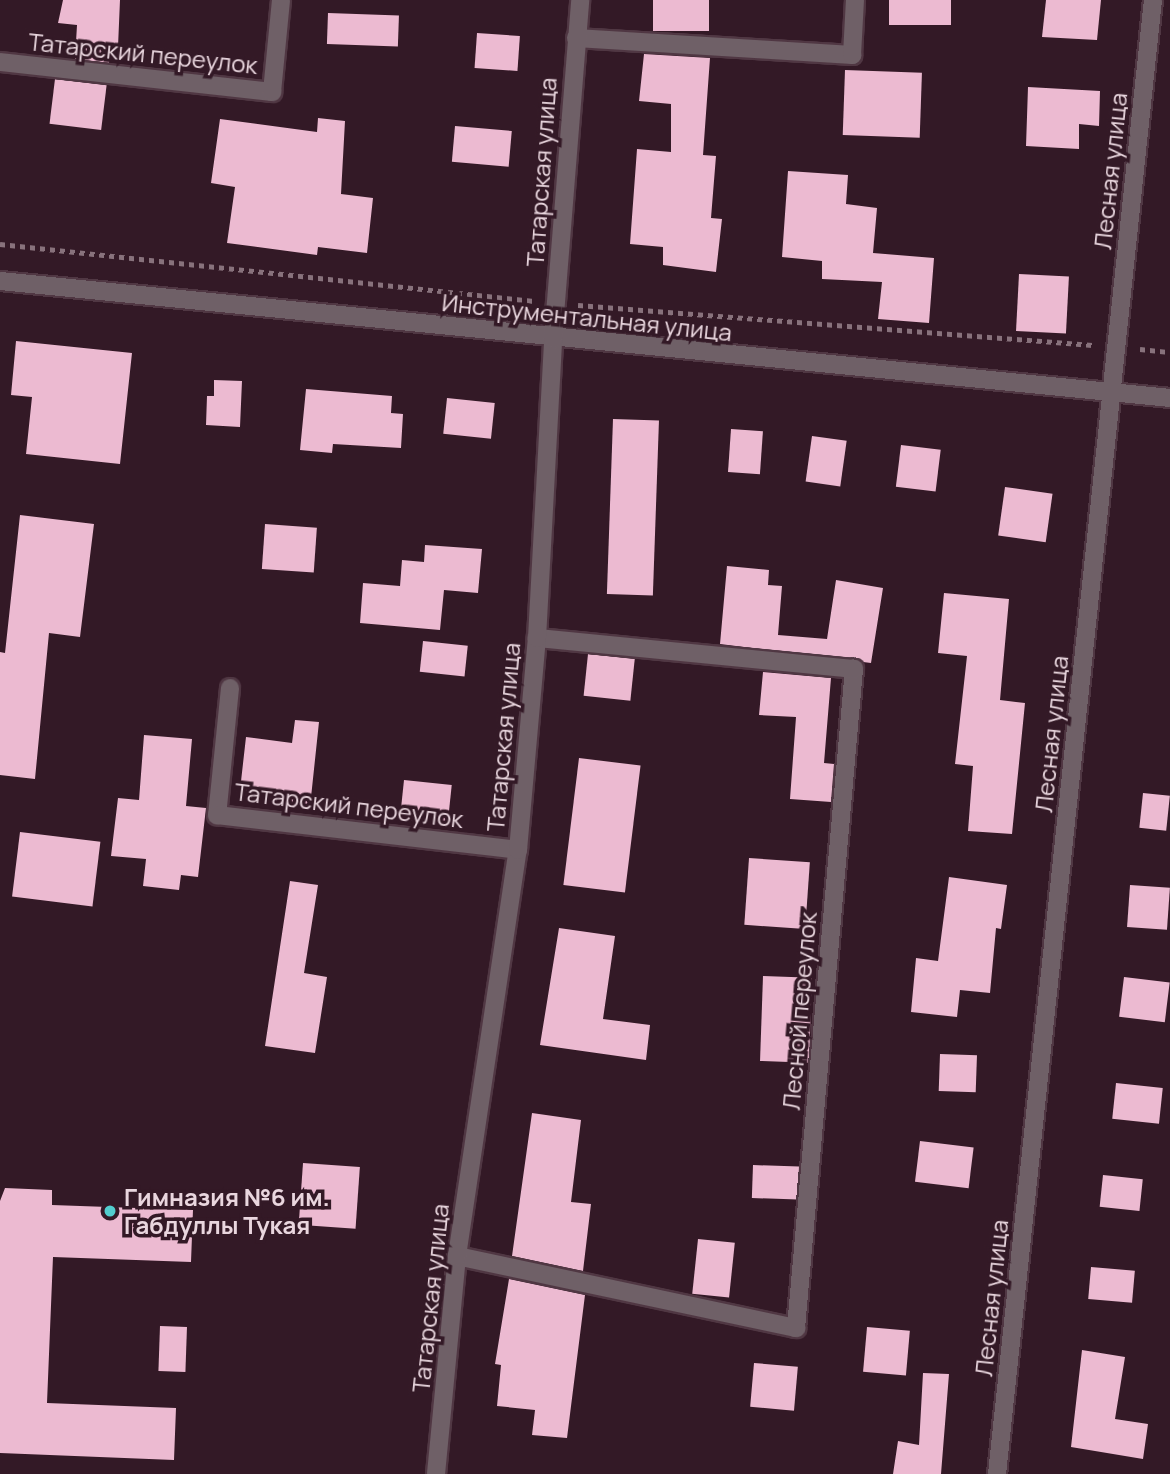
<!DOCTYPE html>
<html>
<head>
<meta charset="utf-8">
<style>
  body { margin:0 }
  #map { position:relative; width:1170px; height:1474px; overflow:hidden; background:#331926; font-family:Manrope,sans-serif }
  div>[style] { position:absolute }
  .building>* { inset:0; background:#ecbad1; transform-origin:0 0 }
  .path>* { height:4.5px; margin-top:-2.25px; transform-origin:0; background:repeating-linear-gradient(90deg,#88727c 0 5px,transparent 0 10px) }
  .roads { filter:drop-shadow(2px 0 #503743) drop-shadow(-2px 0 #503743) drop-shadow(0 2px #503743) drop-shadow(0 -2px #503743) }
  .minor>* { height:18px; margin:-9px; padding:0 9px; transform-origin:9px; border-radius:9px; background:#6f6067 }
  .dots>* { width:19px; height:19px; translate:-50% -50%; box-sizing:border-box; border:4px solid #331926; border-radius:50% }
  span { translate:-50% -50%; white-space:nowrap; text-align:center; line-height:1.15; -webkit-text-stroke:7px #331926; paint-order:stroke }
  .street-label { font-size:24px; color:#e9d6de }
  .poi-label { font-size:24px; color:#e9d6de; font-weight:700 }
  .left { translate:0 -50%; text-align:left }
</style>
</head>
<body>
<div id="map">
  <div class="building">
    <div style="clip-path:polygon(63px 0,120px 0,118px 47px,111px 45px,109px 63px,75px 59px,77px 25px,58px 23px)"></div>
    <div style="left:653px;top:0;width:56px;height:31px"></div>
    <div style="left:889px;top:0;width:62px;height:25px"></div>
    <div style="clip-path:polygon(1046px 0,1101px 0,1097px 40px,1042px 37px)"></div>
    <div style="left:328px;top:13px;width:71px;height:31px;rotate:2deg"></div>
    <div style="left:477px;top:33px;width:43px;height:35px;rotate:4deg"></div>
    <div style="clip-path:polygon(644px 54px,710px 58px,703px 155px,716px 156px,711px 218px,722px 219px,716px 272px,663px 265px,663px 247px,630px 244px,637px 149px,671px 152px,671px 104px,639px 101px)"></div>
    <div style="left:845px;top:70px;width:77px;height:65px;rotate:2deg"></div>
    <div style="left:55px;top:79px;width:52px;height:45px;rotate:7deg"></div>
    <div style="clip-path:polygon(1028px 87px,1100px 91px,1099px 126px,1079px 124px,1079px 149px,1026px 146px)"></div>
    <div style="clip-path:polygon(318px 118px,345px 121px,341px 194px,373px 198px,367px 253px,318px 247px,317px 255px,227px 243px,235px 187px,211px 183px,220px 119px,317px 132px)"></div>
    <div style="left:455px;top:126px;width:57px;height:36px;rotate:5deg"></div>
    <div style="clip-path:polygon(788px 171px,848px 175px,846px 204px,877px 208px,873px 253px,934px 258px,929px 323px,878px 319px,882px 282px,822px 279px,822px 261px,782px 257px)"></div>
    <div style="left:1019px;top:274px;width:50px;height:57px;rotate:3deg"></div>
    <div style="clip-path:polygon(16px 341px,132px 353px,120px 464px,26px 454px,32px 397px,11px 395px)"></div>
    <div style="clip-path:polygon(214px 380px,242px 381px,240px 427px,206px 425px,207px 396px,214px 396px)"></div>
    <div style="clip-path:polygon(306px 389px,392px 396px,391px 413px,403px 414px,401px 448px,333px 444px,332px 453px,300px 450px)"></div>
    <div style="left:447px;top:398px;width:48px;height:36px;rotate:6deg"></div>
    <div style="left:613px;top:419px;width:46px;height:175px;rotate:2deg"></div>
    <div style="left:731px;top:429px;width:32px;height:43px;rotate:4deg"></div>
    <div style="left:812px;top:436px;width:35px;height:46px;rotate:8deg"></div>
    <div style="left:901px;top:445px;width:40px;height:42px;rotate:7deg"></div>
    <div style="left:1005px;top:487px;width:48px;height:49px;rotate:8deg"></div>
    <div style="clip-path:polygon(20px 515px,94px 524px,80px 637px,49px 633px,35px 779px,0 775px,0 652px,5px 653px)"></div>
    <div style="left:265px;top:524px;width:52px;height:45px;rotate:4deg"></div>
    <div style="clip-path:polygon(425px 545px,482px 549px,478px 593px,444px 590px,440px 630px,360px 623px,363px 583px,400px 586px,402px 560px,424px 562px)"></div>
    <div style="clip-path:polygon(727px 566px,769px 570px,768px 585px,782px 586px,778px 635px,827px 639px,836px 580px,883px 588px,871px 663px,720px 644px)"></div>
    <div style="clip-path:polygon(944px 593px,1009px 599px,1000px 700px,1025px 703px,1012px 834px,968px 831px,973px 766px,955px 764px,967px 656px,938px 653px)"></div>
    <div style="left:423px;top:641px;width:45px;height:31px;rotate:6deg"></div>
    <div style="left:588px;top:654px;width:47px;height:42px;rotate:6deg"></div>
    <div style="clip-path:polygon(763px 672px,831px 678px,824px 763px,834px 764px,831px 802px,790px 799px,796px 717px,759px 715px)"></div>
    <div style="clip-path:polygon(295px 720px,319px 722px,310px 807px,239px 799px,246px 737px,292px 743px)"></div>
    <div style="clip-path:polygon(144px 735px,192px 739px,186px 806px,206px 808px,198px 877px,181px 875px,179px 890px,143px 886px,146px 859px,111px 856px,118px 798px,139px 800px)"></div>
    <div style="left:579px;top:758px;width:62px;height:128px;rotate:7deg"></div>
    <div style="left:404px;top:780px;width:48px;height:40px;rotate:6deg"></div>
    <div style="left:1143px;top:793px;width:27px;height:35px;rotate:6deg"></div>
    <div style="left:20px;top:832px;width:81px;height:65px;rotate:7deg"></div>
    <div style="left:749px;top:858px;width:61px;height:67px;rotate:4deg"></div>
    <div style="clip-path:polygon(949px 877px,1007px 885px,1001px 929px,996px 928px,990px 993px,960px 990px,957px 1017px,911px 1012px,916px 958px,938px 961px)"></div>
    <div style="clip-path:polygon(290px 881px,318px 885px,304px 973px,327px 977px,315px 1053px,265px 1046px)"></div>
    <div style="left:1130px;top:885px;width:40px;height:42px;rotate:4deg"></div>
    <div style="clip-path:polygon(559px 928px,615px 936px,603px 1019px,650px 1025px,646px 1060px,540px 1045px)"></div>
    <div style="left:763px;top:976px;width:49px;height:85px;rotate:2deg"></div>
    <div style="left:1124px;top:977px;width:46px;height:40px;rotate:7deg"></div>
    <div style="left:940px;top:1054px;width:37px;height:37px;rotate:2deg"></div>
    <div style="left:1116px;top:1083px;width:47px;height:36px;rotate:6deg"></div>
    <div style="clip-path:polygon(532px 1113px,581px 1120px,571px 1202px,591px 1204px,583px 1271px,512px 1256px)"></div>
    <div style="left:920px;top:1141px;width:54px;height:41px;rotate:7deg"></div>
    <div style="left:303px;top:1163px;width:57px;height:62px;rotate:4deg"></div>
    <div style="left:753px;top:1165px;width:46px;height:33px;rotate:2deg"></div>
    <div style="left:1103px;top:1175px;width:40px;height:32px;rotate:6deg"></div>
    <div style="clip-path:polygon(5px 1188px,52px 1190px,52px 1205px,193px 1210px,191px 1262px,53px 1257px,47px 1403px,176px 1408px,174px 1460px,0 1453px,0 1201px)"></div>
    <div style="left:698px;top:1239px;width:37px;height:55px;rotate:6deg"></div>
    <div style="left:1091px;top:1267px;width:44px;height:32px;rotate:5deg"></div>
    <div style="clip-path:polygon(509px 1279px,585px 1295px,567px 1438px,532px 1435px,535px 1410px,497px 1406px,501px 1365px,495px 1364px)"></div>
    <div style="left:160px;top:1326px;width:27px;height:45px;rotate:2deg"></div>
    <div style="left:867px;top:1327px;width:43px;height:45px;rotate:5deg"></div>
    <div style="clip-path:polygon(1082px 1350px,1125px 1357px,1115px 1419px,1148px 1424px,1143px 1459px,1071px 1447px)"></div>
    <div style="left:754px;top:1363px;width:44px;height:44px;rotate:5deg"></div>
    <div style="clip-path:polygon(923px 1373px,949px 1374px,941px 1474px,893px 1474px,898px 1441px,919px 1445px)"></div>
  </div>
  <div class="path">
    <div style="left:0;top:244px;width:537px;rotate:6.09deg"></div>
    <div style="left:578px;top:305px;width:516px;rotate:4.45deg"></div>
    <div style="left:1140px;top:349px;width:30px;rotate:6deg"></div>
  </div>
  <div class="roads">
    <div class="minor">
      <div style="left:576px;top:38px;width:277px;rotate:3.5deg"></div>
      <div style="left:852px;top:55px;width:55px;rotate:-86.9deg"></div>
      <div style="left:0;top:62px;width:274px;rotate:6.3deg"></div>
      <div style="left:272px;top:92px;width:92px;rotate:-84.4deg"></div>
      <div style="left:0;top:281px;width:1176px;rotate:5.71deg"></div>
      <div style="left:230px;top:688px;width:128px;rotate:95.8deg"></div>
      <div style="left:217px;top:815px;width:303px;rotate:6.6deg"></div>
      <div style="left:457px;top:1256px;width:347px;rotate:12deg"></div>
      <div style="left:796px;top:1328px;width:662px;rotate:-84.97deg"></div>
      <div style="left:854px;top:669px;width:319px;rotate:-174.4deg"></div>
      <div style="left:436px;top:1474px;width:219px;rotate:-84.5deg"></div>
      <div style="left:457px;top:1256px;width:411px;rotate:-81.5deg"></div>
      <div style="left:518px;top:850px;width:213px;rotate:-84.9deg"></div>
      <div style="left:537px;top:638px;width:299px;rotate:-86.9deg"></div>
      <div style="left:553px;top:339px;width:340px;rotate:-85.4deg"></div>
      <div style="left:997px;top:1474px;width:1482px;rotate:-83.96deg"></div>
    </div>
  </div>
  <div class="dots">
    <div style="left:110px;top:1211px;background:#52cdce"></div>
  </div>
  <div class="street-label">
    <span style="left:143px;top:53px;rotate:6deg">Татарский переулок</span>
    <span style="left:1110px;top:171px;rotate:-84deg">Лесная улица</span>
    <span style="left:541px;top:172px;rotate:-86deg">Татарская улица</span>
    <span style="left:587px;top:317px;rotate:6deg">Инструментальная улица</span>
    <span style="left:1051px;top:734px;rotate:-84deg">Лесная улица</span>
    <span style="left:503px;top:737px;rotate:-85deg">Татарская улица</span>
    <span style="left:349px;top:805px;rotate:7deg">Татарский переулок</span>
    <span style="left:799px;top:1011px;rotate:-85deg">Лесной переулок</span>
    <span style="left:430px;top:1298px;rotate:-84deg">Татарская улица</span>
    <span style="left:991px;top:1298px;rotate:-84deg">Лесная улица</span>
  </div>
  <div class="poi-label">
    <span class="left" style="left:124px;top:1211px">Гимназия №6 им.<br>Габдуллы Тукая</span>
  </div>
</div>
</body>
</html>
